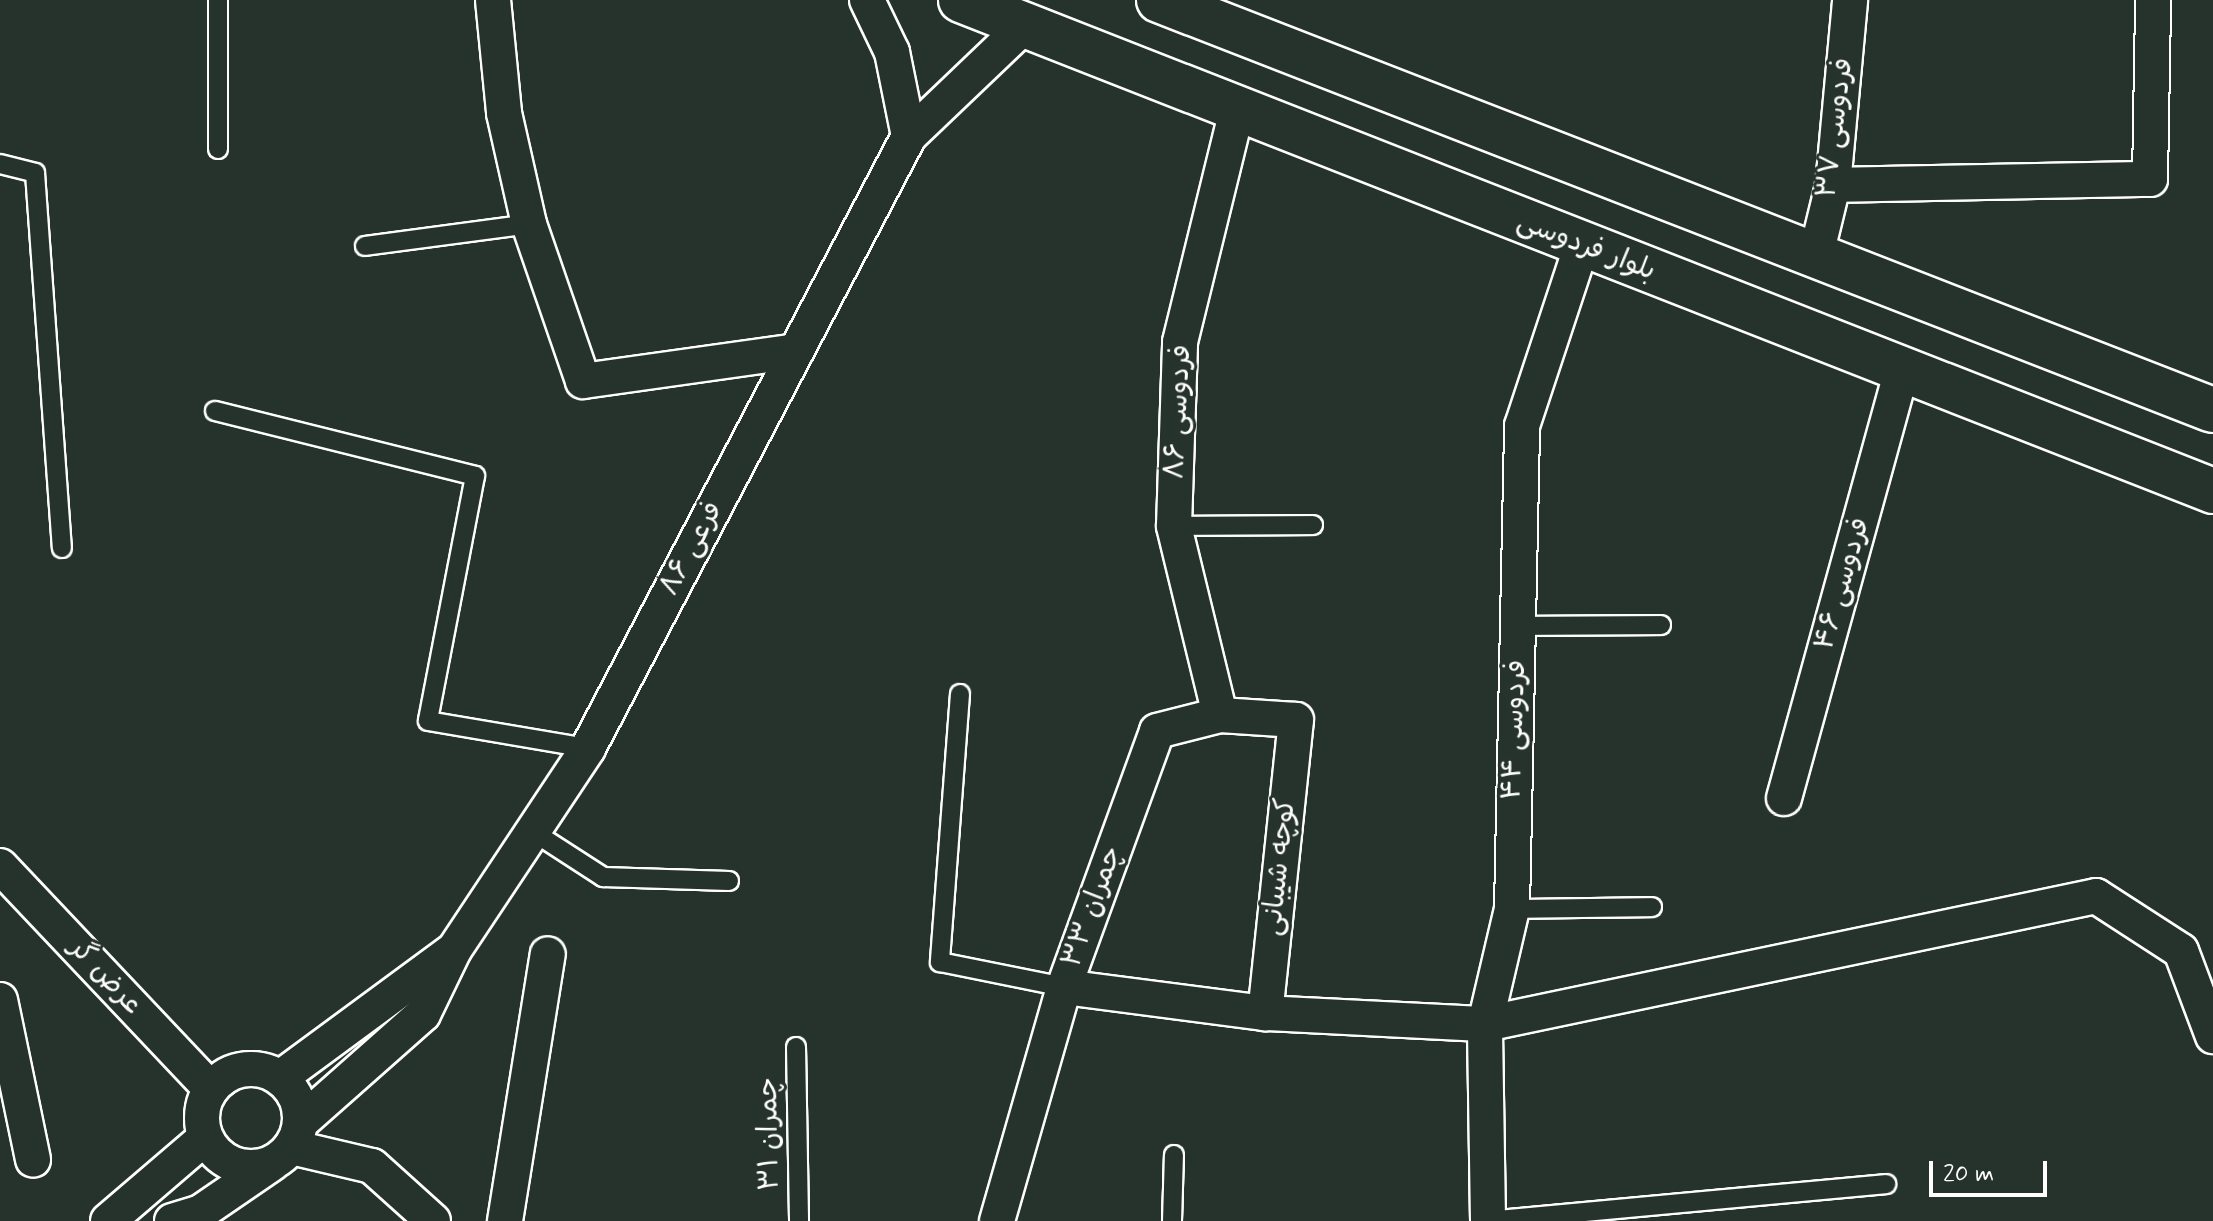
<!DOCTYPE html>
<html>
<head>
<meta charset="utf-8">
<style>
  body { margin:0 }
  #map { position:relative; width:2213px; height:1221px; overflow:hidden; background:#26332d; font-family:Mynerve,"Playpen Sans Arabic",sans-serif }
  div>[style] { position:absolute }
  .roads { filter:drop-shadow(2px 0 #fff) drop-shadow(-2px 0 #fff) drop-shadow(0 2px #fff) drop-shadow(0 -2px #fff) }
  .lane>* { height:18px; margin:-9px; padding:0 9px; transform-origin:9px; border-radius:9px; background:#26332d }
  .street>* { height:34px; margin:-17px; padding:0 17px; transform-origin:17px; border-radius:17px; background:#26332d }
  .street>.ring { margin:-17px; padding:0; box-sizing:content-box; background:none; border:34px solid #26332d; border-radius:50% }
  .secondary>* { height:44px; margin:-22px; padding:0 22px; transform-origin:22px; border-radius:22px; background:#26332d }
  span { translate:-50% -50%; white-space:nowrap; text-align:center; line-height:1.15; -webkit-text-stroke:6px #26332d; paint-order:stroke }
  .street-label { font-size:28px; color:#fff }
  .scale { position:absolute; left:1929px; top:1161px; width:118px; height:36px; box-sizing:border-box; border:4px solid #fff; border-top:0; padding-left:10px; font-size:24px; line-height:28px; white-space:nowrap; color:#fff; -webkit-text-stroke:6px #26332d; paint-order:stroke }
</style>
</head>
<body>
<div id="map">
  <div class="roads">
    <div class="lane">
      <div style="left:218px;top:0;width:149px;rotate:90deg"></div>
      <div style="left:0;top:164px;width:36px;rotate:14deg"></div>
      <div style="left:35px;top:173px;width:376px;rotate:85.9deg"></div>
      <div style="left:365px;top:246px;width:165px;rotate:-7.6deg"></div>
      <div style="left:215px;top:411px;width:268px;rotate:14deg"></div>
      <div style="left:475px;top:476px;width:249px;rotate:100.9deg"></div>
      <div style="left:428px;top:721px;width:162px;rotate:9.6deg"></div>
      <div style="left:1174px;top:526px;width:139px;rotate:-0.4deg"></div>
      <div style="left:1519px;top:626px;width:142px;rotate:-0.4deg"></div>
      <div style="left:960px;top:694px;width:269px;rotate:94.3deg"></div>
      <div style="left:940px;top:962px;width:126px;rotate:11.4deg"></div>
      <div style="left:532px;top:831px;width:85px;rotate:32.9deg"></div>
      <div style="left:603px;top:877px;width:126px;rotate:1.8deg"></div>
      <div style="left:1512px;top:909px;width:140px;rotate:-0.8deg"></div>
      <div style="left:796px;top:1047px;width:174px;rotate:89deg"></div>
      <div style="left:1172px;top:1221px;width:66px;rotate:-88.3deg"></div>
      <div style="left:1488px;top:1221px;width:400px;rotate:-5.3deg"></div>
    </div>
    <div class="street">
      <div style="left:493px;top:0;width:114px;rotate:84.4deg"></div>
      <div style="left:504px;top:113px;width:114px;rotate:77.3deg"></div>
      <div style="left:529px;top:224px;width:166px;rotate:71deg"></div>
      <div style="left:583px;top:381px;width:215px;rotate:-8deg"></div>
      <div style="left:867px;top:0;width:58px;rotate:64.3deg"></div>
      <div style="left:892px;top:52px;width:86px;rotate:78.6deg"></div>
      <div style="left:1833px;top:185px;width:317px;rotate:-1.1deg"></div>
      <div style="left:2150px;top:179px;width:179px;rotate:-89deg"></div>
      <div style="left:1816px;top:255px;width:72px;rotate:-76.3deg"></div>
      <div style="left:1833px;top:185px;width:186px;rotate:-84.7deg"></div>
      <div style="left:1220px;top:715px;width:195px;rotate:-103.7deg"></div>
      <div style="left:1174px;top:526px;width:184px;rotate:-88.1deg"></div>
      <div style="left:1180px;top:342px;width:239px;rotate:-76.2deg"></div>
      <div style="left:1784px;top:798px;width:444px;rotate:-74.6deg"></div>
      <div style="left:0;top:866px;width:307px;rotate:46.6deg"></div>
      <div style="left:1064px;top:987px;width:203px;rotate:7.4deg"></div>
      <div style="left:1265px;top:1013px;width:220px;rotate:2.9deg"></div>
      <div style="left:1485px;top:1024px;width:624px;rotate:-11.83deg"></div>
      <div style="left:2096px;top:896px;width:101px;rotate:32.9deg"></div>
      <div style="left:2181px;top:951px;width:91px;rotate:69.4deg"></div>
      <div style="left:0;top:1000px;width:163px;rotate:78.3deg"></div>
      <div class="ring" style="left:202px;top:1069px;width:64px;height:64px"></div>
      <div style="left:280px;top:1078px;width:212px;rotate:-36.4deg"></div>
      <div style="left:300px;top:1123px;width:164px;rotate:-41.5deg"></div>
      <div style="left:423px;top:1014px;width:71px;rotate:-64.2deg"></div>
      <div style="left:454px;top:950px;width:242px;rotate:-56.4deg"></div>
      <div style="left:588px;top:748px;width:691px;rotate:-62.32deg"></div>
      <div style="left:909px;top:136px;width:158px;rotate:-43.7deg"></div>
      <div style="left:291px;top:1147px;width:83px;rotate:13.2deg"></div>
      <div style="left:372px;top:1166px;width:82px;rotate:42deg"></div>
      <div style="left:108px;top:1221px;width:128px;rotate:-40.6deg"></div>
      <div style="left:172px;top:1221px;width:30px;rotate:-17deg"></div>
      <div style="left:201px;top:1212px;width:85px;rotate:-34.4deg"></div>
      <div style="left:505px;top:1221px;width:270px;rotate:-80.9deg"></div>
      <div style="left:997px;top:1221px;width:243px;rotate:-74deg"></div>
      <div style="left:1064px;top:987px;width:272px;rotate:-70deg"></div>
      <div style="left:1157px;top:731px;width:65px;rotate:-14.3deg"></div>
      <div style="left:1220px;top:715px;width:76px;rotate:3.8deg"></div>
      <div style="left:1296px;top:720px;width:295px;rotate:96deg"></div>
      <div style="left:1488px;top:1221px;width:197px;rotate:-90.9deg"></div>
      <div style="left:1485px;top:1024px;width:118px;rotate:-76.8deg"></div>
      <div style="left:1512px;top:909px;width:483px;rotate:-88.8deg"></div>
      <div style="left:1522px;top:426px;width:191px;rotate:-71.7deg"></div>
    </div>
    <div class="secondary">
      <div style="left:961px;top:0;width:1345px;rotate:21.41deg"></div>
      <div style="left:1159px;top:0;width:1131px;rotate:21.26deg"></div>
    </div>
  </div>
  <div class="street-label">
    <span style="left:1836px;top:128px;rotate:-83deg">فردوسی ۳۷</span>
    <span style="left:1586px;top:247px;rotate:21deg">بلوار فردوسی</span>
    <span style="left:1179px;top:412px;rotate:-87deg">فردوسی ۸۶</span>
    <span style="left:692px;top:549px;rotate:-62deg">فرعی ۸۶</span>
    <span style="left:1843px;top:584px;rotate:-74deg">فردوسی ۴۶</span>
    <span style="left:1515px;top:730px;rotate:-88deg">فردوسی ۴۴</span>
    <span style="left:1280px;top:867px;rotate:-84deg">کوچه شیبانی</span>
    <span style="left:1093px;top:907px;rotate:-70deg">چمران ۳۳</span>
    <span style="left:105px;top:977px;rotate:47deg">عرض گر</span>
    <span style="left:770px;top:1134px;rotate:-91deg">چمران ۳۱</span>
  </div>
  <div class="scale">20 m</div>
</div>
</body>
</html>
